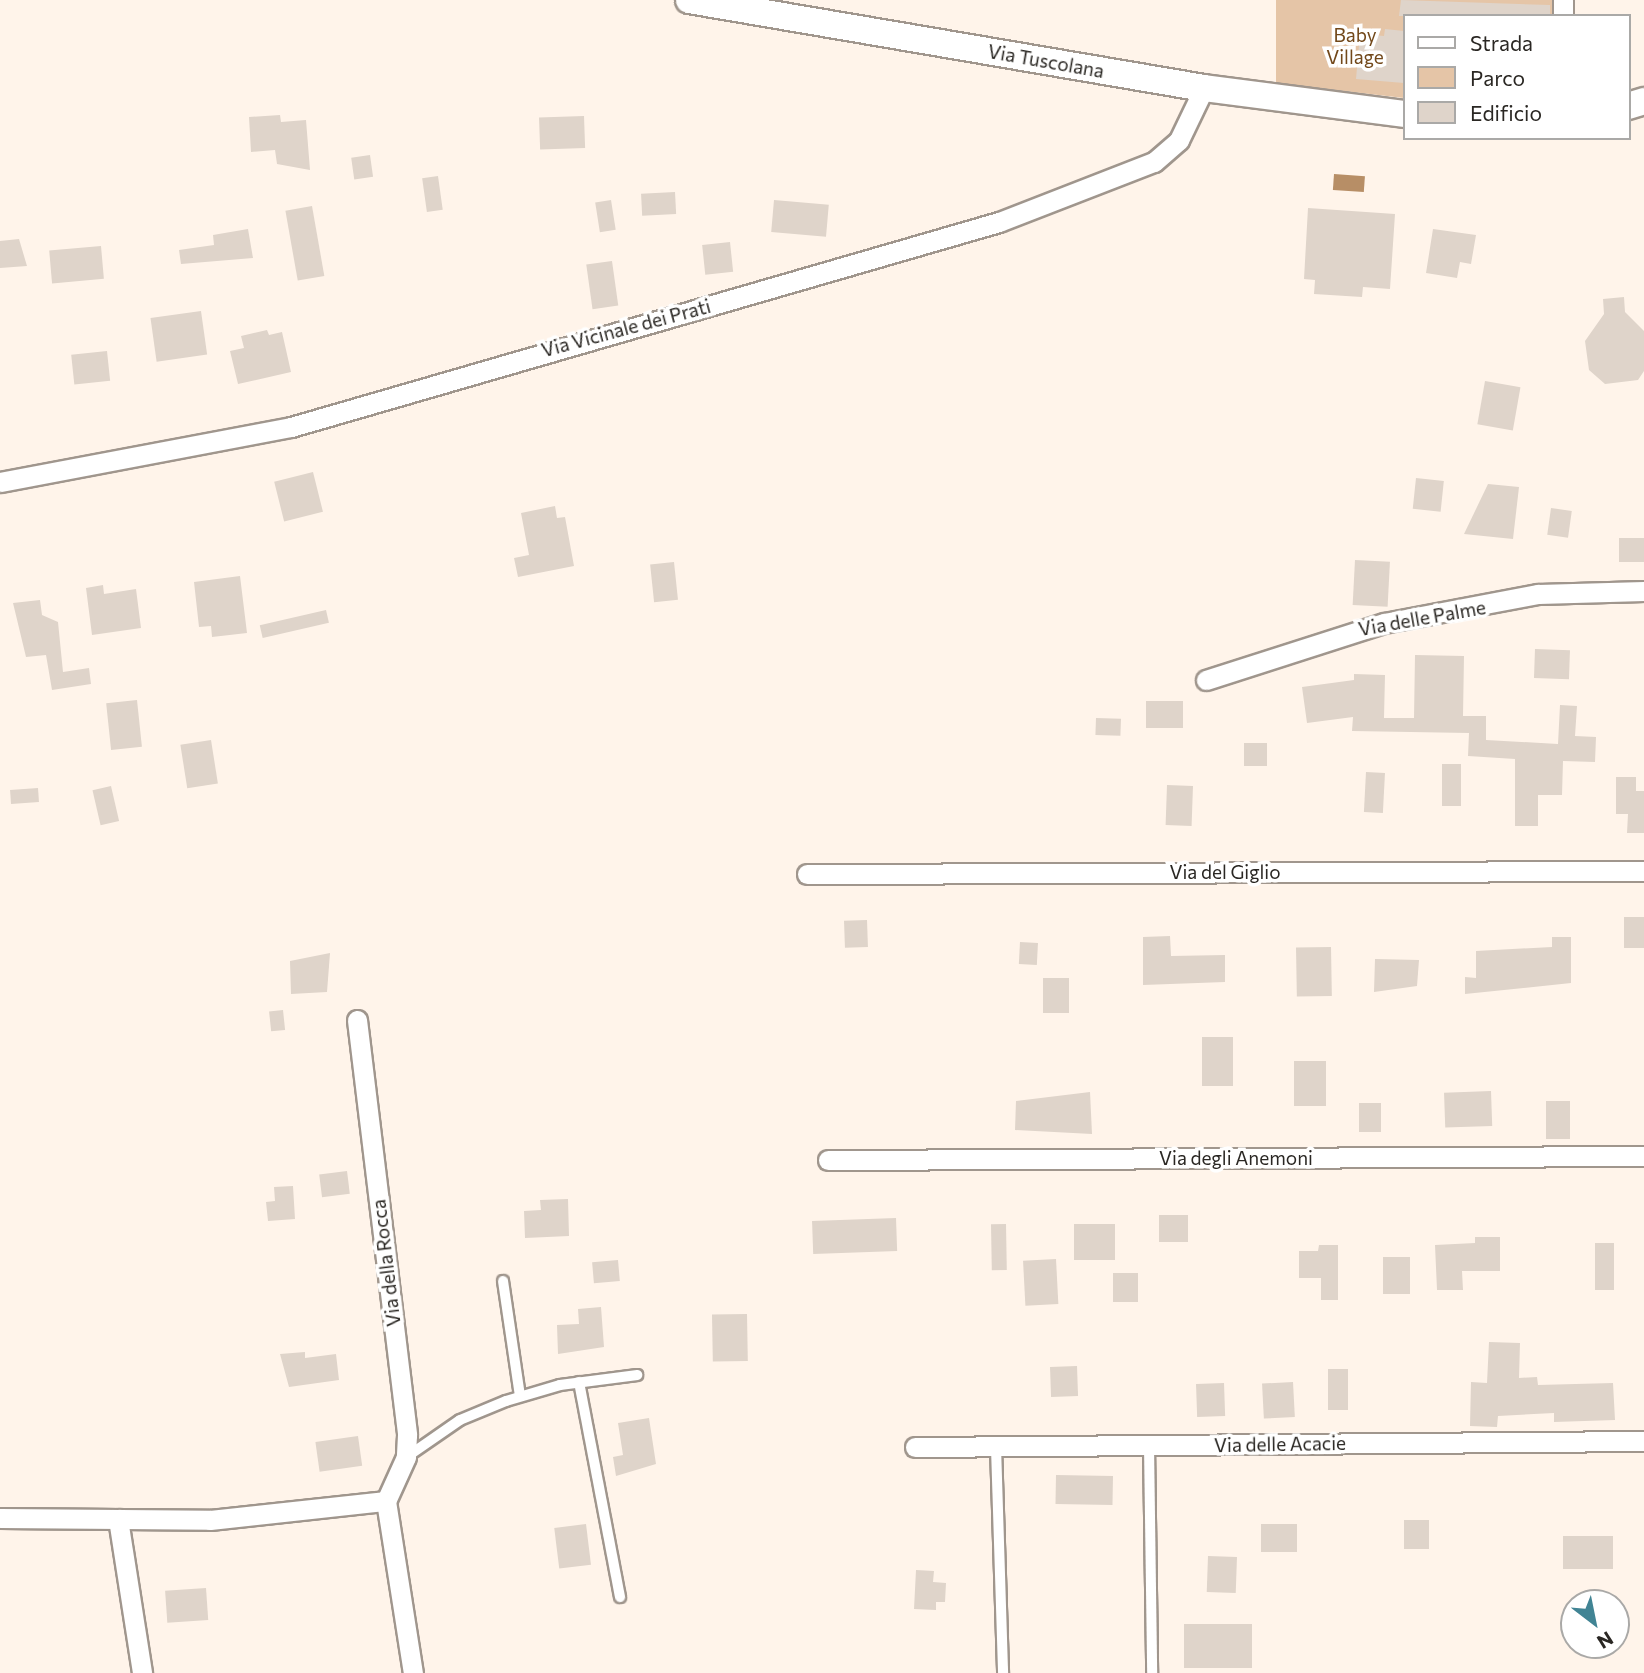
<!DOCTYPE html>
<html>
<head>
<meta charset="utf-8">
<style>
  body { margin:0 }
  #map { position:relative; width:1644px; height:1673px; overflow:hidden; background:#fff4ea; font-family:Commissioner,sans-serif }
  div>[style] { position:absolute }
  .green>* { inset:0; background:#e5c5a7 }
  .water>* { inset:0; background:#b78e66; transform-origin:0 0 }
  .building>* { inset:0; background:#dfd4ca; transform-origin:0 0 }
  .roads { filter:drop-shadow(2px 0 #a0968d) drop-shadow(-2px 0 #a0968d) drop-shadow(0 2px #a0968d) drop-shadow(0 -2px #a0968d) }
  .lane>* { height:10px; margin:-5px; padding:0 5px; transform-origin:5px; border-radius:5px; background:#fff }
  .street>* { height:19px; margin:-9.5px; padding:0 9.5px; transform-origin:9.5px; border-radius:9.5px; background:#fff }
  .secondary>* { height:26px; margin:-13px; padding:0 13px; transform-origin:13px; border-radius:13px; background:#fff }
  span { translate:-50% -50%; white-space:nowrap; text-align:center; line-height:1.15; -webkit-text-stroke:7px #fff; paint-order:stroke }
  .park-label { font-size:19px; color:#72481a }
  .street-label { font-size:19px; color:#2a2723 }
  .legend { position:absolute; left:1403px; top:14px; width:228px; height:126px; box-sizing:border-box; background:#fff; border:2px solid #aaa9a7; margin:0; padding:9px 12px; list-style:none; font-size:21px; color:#2a2723 }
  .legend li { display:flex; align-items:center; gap:14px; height:35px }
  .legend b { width:35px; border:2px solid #aaa9a7 }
  .north { position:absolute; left:1560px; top:1589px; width:70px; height:70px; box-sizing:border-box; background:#fff; border:2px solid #aaa9a7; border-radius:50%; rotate:148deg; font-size:19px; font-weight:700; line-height:28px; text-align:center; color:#2a2723 }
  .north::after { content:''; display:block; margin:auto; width:24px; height:32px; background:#418494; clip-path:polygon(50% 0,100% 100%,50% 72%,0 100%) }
</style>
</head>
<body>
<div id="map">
  <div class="green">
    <div style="clip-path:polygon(1276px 0,1552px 0,1552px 16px,1404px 16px,1404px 98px,1276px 83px)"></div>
  </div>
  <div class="water">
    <div style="left:1334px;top:174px;width:31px;height:16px;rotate:4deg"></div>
  </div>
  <div class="building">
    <div style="clip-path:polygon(1401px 0,1550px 5px,1550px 16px,1399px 16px)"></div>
    <div style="clip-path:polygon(1385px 29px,1404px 31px,1404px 83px,1356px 79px,1360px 34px,1384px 36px)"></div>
    <div style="clip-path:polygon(280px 115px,281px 122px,306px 120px,310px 170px,277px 164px,275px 150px,251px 152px,249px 117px)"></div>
    <div style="left:584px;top:116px;width:32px;height:45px;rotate:88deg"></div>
    <div style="left:370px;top:155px;width:22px;height:19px;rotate:82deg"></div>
    <div style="left:438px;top:176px;width:34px;height:16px;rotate:82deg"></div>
    <div style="left:675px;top:192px;width:22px;height:34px;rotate:87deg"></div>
    <div style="left:611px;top:200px;width:30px;height:16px;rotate:81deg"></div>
    <div style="left:774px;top:200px;width:55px;height:32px;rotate:5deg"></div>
    <div style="left:312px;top:206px;width:71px;height:27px;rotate:80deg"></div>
    <div style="clip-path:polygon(1308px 208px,1395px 214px,1390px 289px,1363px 287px,1362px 297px,1314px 294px,1315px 280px,1304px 279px)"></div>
    <div style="clip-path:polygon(248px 229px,253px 258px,181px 264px,179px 250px,214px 245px,213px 235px)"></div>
    <div style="clip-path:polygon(1433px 229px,1476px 235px,1471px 264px,1460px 262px,1457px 278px,1426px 273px)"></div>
    <div style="clip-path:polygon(19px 239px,27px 266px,0 268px,0 241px)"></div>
    <div style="left:730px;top:242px;width:30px;height:28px;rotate:84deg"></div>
    <div style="left:101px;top:246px;width:33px;height:52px;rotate:85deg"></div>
    <div style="left:612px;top:261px;width:45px;height:26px;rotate:82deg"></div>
    <div style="clip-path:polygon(1624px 297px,1625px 312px,1644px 331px,1644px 371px,1638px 380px,1605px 384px,1589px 370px,1585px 341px,1604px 314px,1603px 299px)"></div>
    <div style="left:201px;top:311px;width:44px;height:51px;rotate:82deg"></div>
    <div style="clip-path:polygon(267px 330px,269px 335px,282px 332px,291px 372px,238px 384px,230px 351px,244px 348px,241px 336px)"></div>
    <div style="left:107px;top:351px;width:30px;height:36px;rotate:84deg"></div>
    <div style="left:1485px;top:381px;width:36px;height:44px;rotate:10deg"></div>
    <div style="left:313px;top:472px;width:41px;height:40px;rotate:76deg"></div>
    <div style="left:1416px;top:478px;width:28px;height:31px;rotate:6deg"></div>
    <div style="clip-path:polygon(1488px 484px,1519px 487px,1513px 539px,1464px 534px)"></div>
    <div style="clip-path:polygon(555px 506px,557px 518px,565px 517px,574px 566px,518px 577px,514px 558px,529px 555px,521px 513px)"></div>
    <div style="left:1551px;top:508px;width:21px;height:27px;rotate:8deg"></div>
    <div style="left:1619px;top:538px;width:25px;height:24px"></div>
    <div style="left:1355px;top:560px;width:35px;height:45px;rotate:3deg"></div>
    <div style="left:674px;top:562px;width:38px;height:24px;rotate:84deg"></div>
    <div style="clip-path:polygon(240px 576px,247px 633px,212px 637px,211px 626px,199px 627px,194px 582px)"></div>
    <div style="clip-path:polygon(103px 585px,104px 594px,136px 589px,141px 628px,92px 635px,86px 588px)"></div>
    <div style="clip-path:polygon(40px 600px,42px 615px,58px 622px,63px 672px,89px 668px,91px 684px,52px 690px,46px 655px,26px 657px,13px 603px)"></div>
    <div style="left:326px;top:610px;width:13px;height:68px;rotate:77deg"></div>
    <div style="left:1535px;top:649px;width:35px;height:29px;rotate:2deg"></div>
    <div style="clip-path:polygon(1415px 655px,1464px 656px,1463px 716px,1486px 716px,1486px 740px,1558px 744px,1560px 705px,1577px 706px,1575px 736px,1596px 737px,1595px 762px,1563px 761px,1562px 795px,1538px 795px,1538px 826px,1515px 826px,1515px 759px,1468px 756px,1469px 733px,1352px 731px,1353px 717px,1307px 723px,1302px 687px,1354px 680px,1354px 674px,1385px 675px,1384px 718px,1414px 718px)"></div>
    <div style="left:137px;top:700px;width:47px;height:31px;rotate:84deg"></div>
    <div style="left:1146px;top:701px;width:37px;height:27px"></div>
    <div style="left:1096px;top:718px;width:25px;height:17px;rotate:2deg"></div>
    <div style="left:211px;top:740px;width:44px;height:31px;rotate:81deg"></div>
    <div style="left:1244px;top:743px;width:23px;height:23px"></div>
    <div style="left:1442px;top:764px;width:19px;height:42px"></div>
    <div style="left:1366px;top:772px;width:19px;height:40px;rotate:3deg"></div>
    <div style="clip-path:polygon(1616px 777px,1636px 777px,1636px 791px,1644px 791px,1644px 833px,1627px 833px,1628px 814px,1616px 814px)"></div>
    <div style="left:1167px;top:785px;width:26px;height:40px;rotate:2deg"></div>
    <div style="left:111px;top:786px;width:36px;height:19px;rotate:77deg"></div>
    <div style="left:38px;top:788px;width:14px;height:28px;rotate:86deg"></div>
    <div style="left:1624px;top:917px;width:20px;height:31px"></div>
    <div style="left:867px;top:920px;width:27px;height:23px;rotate:88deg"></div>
    <div style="clip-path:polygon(1170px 936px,1171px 956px,1225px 955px,1225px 982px,1143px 985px,1143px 937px)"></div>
    <div style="clip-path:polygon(1552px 937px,1571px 937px,1571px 983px,1465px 994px,1465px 977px,1476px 978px,1476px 951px,1552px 947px)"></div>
    <div style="left:1020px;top:942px;width:18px;height:22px;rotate:3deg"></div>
    <div style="left:1331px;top:947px;width:49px;height:35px;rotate:89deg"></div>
    <div style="clip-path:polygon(330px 953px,327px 992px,291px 994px,290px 961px)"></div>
    <div style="clip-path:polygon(1375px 959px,1419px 960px,1417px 986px,1374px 992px)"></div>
    <div style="left:1043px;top:978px;width:26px;height:35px"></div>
    <div style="left:283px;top:1010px;width:20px;height:14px;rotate:84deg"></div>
    <div style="left:1233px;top:1037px;width:49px;height:31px;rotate:90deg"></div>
    <div style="left:1294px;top:1061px;width:32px;height:45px"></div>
    <div style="left:1491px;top:1091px;width:35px;height:47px;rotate:88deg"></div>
    <div style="clip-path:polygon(1090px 1092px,1092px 1134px,1015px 1130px,1016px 1101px)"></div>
    <div style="left:1546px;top:1101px;width:24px;height:38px"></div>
    <div style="left:1359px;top:1103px;width:22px;height:29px"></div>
    <div style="left:347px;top:1171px;width:23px;height:28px;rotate:83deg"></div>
    <div style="clip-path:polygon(293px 1186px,295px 1219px,268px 1221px,266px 1202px,275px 1201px,274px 1187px)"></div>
    <div style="clip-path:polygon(568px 1199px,569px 1236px,525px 1238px,524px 1211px,541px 1210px,540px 1200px)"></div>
    <div style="left:1159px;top:1215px;width:29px;height:27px"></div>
    <div style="left:896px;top:1218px;width:33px;height:84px;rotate:88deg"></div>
    <div style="left:1006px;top:1224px;width:46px;height:15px;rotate:89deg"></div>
    <div style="left:1074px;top:1224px;width:41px;height:36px"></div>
    <div style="clip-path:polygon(1475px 1237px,1500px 1237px,1500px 1271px,1462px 1271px,1463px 1290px,1437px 1290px,1435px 1245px,1475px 1243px)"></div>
    <div style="left:1595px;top:1243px;width:19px;height:47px"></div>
    <div style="clip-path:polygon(1319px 1245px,1338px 1245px,1338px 1300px,1321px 1300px,1321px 1278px,1299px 1278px,1299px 1251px,1318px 1251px)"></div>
    <div style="left:1383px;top:1257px;width:27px;height:37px"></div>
    <div style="left:1056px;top:1259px;width:45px;height:33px;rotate:87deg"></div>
    <div style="left:618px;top:1260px;width:21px;height:26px;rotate:85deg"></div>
    <div style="left:1113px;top:1273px;width:25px;height:29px"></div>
    <div style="clip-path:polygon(601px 1307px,604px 1347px,558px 1354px,557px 1325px,579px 1324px,578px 1309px)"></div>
    <div style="left:747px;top:1314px;width:47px;height:35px;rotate:89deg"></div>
    <div style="clip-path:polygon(1489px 1342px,1520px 1343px,1519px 1378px,1537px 1377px,1538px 1385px,1613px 1383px,1615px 1420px,1554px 1422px,1554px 1413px,1498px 1416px,1497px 1427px,1470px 1426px,1471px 1382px,1487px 1383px)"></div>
    <div style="clip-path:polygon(305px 1352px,305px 1358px,336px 1354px,339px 1380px,289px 1387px,280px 1354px)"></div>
    <div style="left:1077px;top:1366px;width:30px;height:27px;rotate:88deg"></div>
    <div style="left:1328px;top:1369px;width:20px;height:41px"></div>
    <div style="left:1293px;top:1382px;width:35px;height:31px;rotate:87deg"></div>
    <div style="left:1224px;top:1383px;width:33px;height:28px;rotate:88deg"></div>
    <div style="clip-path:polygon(649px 1418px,656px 1464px,616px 1476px,613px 1457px,623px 1455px,618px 1423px)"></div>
    <div style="left:358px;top:1436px;width:30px;height:43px;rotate:82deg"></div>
    <div style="left:1056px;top:1475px;width:57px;height:29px;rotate:1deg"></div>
    <div style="left:1404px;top:1520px;width:25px;height:29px"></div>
    <div style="left:586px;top:1524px;width:41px;height:32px;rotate:83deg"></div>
    <div style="left:1261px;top:1524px;width:36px;height:28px"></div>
    <div style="left:1563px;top:1536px;width:50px;height:33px"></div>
    <div style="left:1208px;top:1556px;width:29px;height:36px;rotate:2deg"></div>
    <div style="clip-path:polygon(916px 1570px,934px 1571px,933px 1582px,946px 1583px,945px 1602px,936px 1602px,936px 1610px,914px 1609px)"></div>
    <div style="left:206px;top:1588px;width:32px;height:41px;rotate:86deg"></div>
    <div style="left:1184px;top:1624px;width:68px;height:44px"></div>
  </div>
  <div class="roads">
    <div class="lane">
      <div style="left:503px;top:1281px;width:116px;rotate:81.6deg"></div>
      <div style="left:579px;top:1382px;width:219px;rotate:79.2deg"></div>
      <div style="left:1149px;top:1445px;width:228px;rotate:89.2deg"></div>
      <div style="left:996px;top:1447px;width:226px;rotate:88.2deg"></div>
      <div style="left:408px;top:1456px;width:63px;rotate:-34.7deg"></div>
      <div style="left:460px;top:1420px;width:50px;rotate:-22.4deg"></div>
      <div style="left:506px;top:1401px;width:56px;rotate:-16.5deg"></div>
      <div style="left:560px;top:1385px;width:78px;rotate:-7.4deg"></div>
    </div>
    <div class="street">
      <div style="left:1563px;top:16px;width:16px;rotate:-90deg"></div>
      <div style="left:0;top:482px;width:296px;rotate:-10.7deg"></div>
      <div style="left:291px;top:427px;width:737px;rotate:-16.15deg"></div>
      <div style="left:999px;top:222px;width:166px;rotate:-21.2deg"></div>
      <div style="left:1154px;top:162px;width:33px;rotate:-41deg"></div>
      <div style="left:1179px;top:140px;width:58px;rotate:-64.3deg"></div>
      <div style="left:1206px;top:680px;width:187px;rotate:-17.8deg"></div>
      <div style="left:1384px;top:623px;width:157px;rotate:-10.7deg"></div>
      <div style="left:1538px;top:594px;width:106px;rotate:-1.6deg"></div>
      <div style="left:807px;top:874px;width:837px;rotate:-0.21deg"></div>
      <div style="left:357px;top:1020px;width:418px;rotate:83.1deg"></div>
      <div style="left:407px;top:1435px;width:22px;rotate:93deg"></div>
      <div style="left:406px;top:1457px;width:48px;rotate:114.4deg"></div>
      <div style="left:386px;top:1501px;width:174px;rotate:81.1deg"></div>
      <div style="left:828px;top:1160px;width:816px;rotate:-0.28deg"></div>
      <div style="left:915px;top:1447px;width:729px;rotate:-0.47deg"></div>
      <div style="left:0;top:1518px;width:210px;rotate:0.5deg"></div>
      <div style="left:210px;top:1520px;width:177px;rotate:-6.2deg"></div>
      <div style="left:118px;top:1519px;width:156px;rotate:81.1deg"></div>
    </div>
    <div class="secondary">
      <div style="left:689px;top:0;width:522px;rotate:9.7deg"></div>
      <div style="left:1204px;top:88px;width:202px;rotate:7.4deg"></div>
      <div style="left:1628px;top:106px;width:17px;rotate:-17deg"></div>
    </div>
  </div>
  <div class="park-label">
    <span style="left:1355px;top:46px">Baby<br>Village</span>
  </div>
  <div class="street-label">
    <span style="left:1046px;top:61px;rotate:10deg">Via Tuscolana</span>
    <span style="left:626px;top:328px;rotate:-15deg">Via Vicinale dei Prati</span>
    <span style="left:1422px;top:618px;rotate:-10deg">Via delle Palme</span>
    <span style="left:1225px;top:872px">Via del Giglio</span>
    <span style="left:1236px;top:1158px">Via degli Anemoni</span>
    <span style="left:386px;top:1263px;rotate:-97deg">Via della Rocca</span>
    <span style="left:1280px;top:1444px;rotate:-1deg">Via delle Acacie</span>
  </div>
  <ul class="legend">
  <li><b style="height:9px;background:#fff"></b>Strada</li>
  <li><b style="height:19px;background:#e5c5a7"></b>Parco</li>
  <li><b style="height:19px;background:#dfd4ca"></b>Edificio</li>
  </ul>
  <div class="north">N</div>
</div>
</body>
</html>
